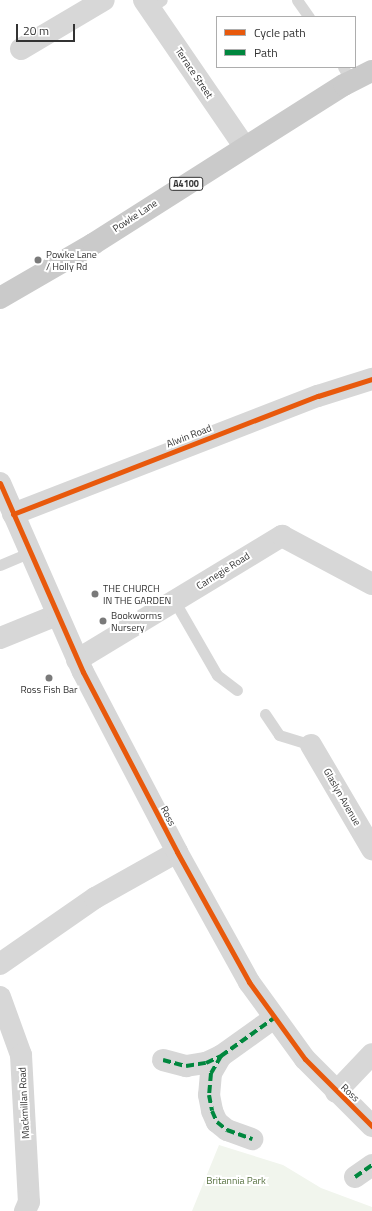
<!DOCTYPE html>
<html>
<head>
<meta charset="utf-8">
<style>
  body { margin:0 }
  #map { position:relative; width:372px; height:1211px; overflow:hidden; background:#fff; font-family:"Titillium Web",sans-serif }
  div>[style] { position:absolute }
  .green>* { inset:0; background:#f1f5ed }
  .service>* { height:11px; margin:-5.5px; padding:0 5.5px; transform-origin:5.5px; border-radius:5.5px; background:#d7d7d7 }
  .minor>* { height:22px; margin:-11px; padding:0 11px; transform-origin:11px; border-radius:11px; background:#d7d7d7 }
  .tertiary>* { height:22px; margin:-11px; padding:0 11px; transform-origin:11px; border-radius:11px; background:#d7d7d7 }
  .primary>* { height:22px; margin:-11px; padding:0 11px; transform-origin:11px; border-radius:11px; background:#cacaca }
  .quiet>* { height:4px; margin-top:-2px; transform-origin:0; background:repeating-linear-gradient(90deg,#00873e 0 8px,transparent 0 12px) }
  .cycleway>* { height:5px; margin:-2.5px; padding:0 2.5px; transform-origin:2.5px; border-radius:2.5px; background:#e8590c }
  .dots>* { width:11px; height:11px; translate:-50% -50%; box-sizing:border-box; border:2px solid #fff; border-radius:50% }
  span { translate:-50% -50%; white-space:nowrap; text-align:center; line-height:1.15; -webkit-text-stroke:4px #fff; paint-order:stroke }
  .shield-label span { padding:1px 3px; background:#fff; border:1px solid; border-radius:3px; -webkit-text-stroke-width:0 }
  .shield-label { font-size:9px; color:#333; font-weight:700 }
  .street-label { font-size:10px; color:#333 }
  .poi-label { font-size:10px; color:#333 }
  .left { translate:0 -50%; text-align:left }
  .park-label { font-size:10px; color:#56703f }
  .legend { position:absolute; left:216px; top:16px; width:140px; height:52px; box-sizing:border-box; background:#fff; border:1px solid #adadad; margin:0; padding:5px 7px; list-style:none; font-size:12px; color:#333 }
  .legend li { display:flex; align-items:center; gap:8px; height:20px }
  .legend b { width:20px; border:1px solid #adadad }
  .scale { position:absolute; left:16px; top:24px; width:59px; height:18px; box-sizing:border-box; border:2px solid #333; border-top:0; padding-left:5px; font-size:12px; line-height:14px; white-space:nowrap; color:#333; -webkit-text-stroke:3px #fff; paint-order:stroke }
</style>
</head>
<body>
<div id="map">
  <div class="green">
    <div style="clip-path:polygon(219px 1145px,283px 1165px,321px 1188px,372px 1207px,372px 1211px,192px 1211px)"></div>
  </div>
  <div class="service">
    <div style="left:297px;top:0;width:21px;rotate:55deg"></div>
    <div style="left:150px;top:8px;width:14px;rotate:-34deg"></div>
    <div style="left:343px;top:67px;width:16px;rotate:60deg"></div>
    <div style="left:0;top:565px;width:34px;rotate:-23deg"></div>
    <div style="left:175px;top:602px;width:84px;rotate:60.1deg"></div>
    <div style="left:217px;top:675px;width:25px;rotate:37deg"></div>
    <div style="left:265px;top:714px;width:25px;rotate:56deg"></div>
    <div style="left:279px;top:735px;width:34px;rotate:17deg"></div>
  </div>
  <div class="minor">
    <div style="left:144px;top:0;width:177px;rotate:55.6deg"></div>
    <div style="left:21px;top:49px;width:96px;rotate:-30.6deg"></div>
    <div style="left:13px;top:514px;width:327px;rotate:-21.2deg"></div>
    <div style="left:318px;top:396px;width:57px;rotate:-17.5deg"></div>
    <div style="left:0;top:638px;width:61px;rotate:-22deg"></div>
    <div style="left:77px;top:660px;width:240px;rotate:-31.2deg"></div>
    <div style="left:282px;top:536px;width:102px;rotate:28.1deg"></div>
    <div style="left:311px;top:745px;width:121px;rotate:59.6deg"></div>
    <div style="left:0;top:964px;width:116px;rotate:-34.8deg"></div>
    <div style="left:95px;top:898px;width:94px;rotate:-29.3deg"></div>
    <div style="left:0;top:997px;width:62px;rotate:70.1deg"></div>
    <div style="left:21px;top:1055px;width:147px;rotate:86.9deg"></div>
    <div style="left:29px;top:1202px;width:10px;rotate:114deg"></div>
    <div style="left:221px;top:1056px;width:20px;rotate:120deg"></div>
    <div style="left:211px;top:1073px;width:22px;rotate:95deg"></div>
    <div style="left:209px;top:1095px;width:16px;rotate:79deg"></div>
    <div style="left:212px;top:1111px;width:12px;rotate:66deg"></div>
    <div style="left:217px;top:1122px;width:13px;rotate:39deg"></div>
    <div style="left:227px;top:1130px;width:27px;rotate:20deg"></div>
    <div style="left:163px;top:1060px;width:24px;rotate:15deg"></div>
    <div style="left:186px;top:1066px;width:20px;rotate:-9deg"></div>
    <div style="left:206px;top:1063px;width:17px;rotate:-25deg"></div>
    <div style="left:221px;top:1056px;width:65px;rotate:-35.6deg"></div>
    <div style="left:336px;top:1092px;width:52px;rotate:-46.5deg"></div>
    <div style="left:355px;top:1177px;width:21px;rotate:-35deg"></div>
  </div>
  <div class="tertiary">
    <div style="left:0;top:483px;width:206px;rotate:66.3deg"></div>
    <div style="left:83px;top:672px;width:203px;rotate:62.4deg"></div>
    <div style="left:177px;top:852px;width:149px;rotate:61deg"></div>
    <div style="left:249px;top:982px;width:95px;rotate:54deg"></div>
    <div style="left:305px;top:1059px;width:95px;rotate:45deg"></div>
  </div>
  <div class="primary">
    <div style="left:0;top:298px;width:108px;rotate:-30.1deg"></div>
    <div style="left:93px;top:244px;width:297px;rotate:-32.4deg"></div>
    <div style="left:344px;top:85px;width:31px;rotate:-27deg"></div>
  </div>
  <div class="quiet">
    <div style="left:221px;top:1056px;width:20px;rotate:120deg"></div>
    <div style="left:211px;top:1073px;width:22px;rotate:95deg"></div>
    <div style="left:209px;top:1095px;width:16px;rotate:79deg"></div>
    <div style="left:212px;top:1111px;width:12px;rotate:66deg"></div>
    <div style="left:217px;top:1122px;width:13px;rotate:39deg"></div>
    <div style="left:227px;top:1130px;width:27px;rotate:20deg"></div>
    <div style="left:163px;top:1060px;width:24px;rotate:15deg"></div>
    <div style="left:186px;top:1066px;width:20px;rotate:-9deg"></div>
    <div style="left:206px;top:1063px;width:17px;rotate:-25deg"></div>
    <div style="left:221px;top:1056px;width:65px;rotate:-35.6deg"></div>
    <div style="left:355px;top:1177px;width:21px;rotate:-35deg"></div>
  </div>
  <div class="cycleway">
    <div style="left:0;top:483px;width:206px;rotate:66.3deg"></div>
    <div style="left:83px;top:672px;width:203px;rotate:62.4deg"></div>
    <div style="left:177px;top:852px;width:149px;rotate:61deg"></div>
    <div style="left:249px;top:982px;width:95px;rotate:54deg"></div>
    <div style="left:305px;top:1059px;width:95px;rotate:45deg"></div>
    <div style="left:13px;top:514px;width:327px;rotate:-21.2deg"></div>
    <div style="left:318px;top:396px;width:57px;rotate:-17.5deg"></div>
  </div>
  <div class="dots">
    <div style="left:38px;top:260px;background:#7a7a7a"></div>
    <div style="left:95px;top:594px;background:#7a7a7a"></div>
    <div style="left:103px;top:621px;background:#7a7a7a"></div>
    <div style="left:49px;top:678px;background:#7a7a7a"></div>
  </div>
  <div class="shield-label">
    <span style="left:186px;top:184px">A4100</span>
  </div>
  <div class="street-label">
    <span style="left:194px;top:73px;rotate:56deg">Terrace Street</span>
    <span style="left:135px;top:216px;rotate:-33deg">Powke Lane</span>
    <span style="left:189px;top:436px;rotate:-21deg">Alwin Road</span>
    <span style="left:223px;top:571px;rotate:-32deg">Carnegie Road</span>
    <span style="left:342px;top:797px;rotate:60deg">Glaslyn Avenue</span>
    <span style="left:168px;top:816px;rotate:63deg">Ross</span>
    <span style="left:350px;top:1093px;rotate:43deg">Ross</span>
    <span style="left:24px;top:1103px;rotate:-93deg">Mackmillan Road</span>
  </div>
  <div class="poi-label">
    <span class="left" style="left:46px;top:260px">Powke Lane<br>/ Holly Rd</span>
    <span class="left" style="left:103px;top:594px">THE CHURCH<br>IN THE GARDEN</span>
    <span class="left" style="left:111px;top:621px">Bookworms<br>Nursery</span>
    <span style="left:49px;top:690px">Ross Fish Bar</span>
  </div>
  <div class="park-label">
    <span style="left:236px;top:1181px">Britannia Park</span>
  </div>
  <ul class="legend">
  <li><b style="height:5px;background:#e8590c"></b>Cycle path</li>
  <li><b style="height:5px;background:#00873e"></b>Path</li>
  </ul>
  <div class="scale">20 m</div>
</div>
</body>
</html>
